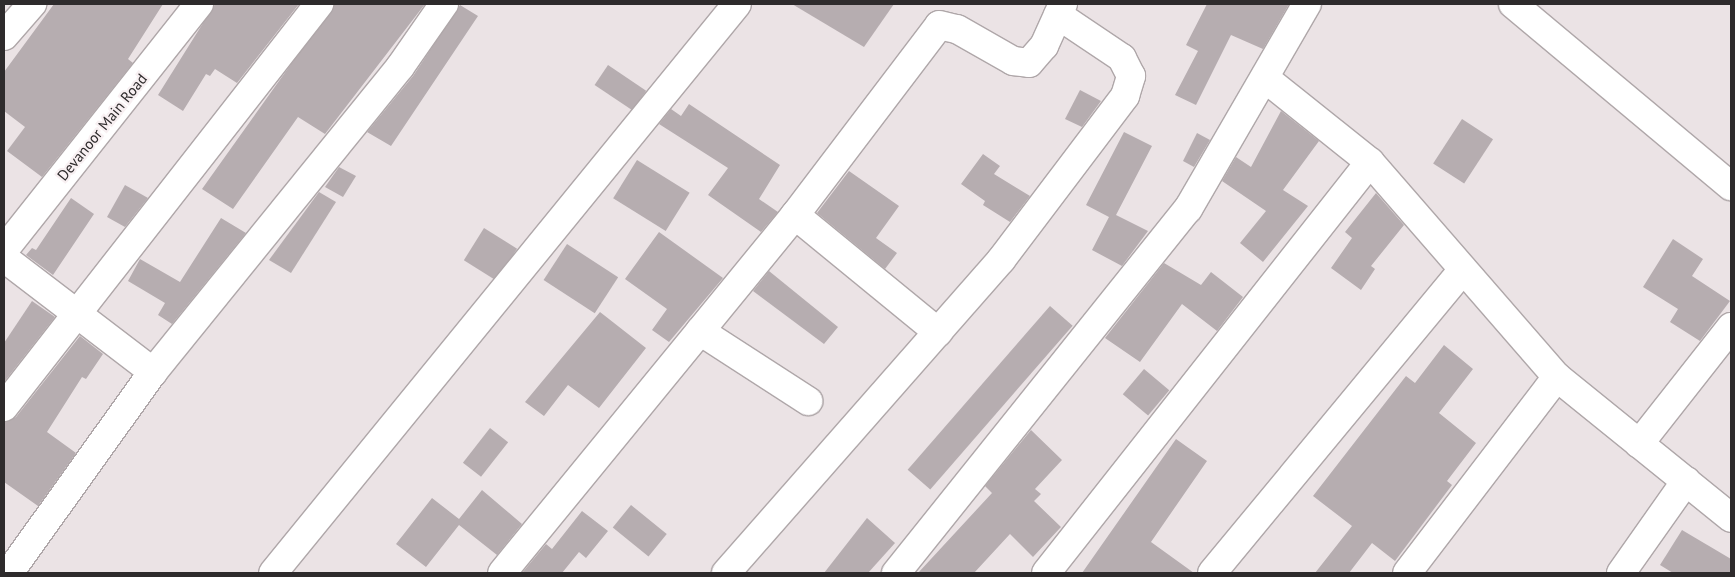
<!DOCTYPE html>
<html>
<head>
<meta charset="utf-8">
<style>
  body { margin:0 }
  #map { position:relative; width:1735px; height:577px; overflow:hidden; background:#ebe3e5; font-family:"PT Sans",sans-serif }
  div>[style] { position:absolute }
  .building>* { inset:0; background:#b6adb0; transform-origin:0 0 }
  .roads { filter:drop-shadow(1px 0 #afa7a9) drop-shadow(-1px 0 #afa7a9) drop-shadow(0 1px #afa7a9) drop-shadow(0 -1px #afa7a9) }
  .minor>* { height:28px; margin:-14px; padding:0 14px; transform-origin:14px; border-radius:14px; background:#fff }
  .tertiary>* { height:28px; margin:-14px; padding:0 14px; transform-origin:14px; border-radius:14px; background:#fff }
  span { translate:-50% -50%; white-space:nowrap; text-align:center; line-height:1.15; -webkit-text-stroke:4.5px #f8f0f2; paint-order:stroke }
  .street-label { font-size:15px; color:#2e2b2c }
  .frame { position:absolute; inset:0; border:5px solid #2e2b2c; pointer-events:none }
</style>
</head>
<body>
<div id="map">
  <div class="building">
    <div style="clip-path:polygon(54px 4px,163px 4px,128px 59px,133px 63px,42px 177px,7px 151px,25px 127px,4px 111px,4px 72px)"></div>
    <div style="clip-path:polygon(215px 4px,299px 4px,237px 83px,215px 69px,210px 76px,206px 74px,183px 111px,158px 95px)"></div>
    <div style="clip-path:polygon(334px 4px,425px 4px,325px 134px,298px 117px,233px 209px,202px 189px)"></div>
    <div style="clip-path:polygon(792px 4px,894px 4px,864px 47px)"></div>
    <div style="clip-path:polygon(1207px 4px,1289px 4px,1263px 49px,1231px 35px,1196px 105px,1175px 95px,1198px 51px,1186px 45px)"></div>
    <div style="clip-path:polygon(460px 5px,478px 16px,391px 146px,367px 132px,413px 76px)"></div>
    <div style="left:608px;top:65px;width:46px;height:24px;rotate:34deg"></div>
    <div style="clip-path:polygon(1080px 90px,1101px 101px,1082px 127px,1065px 119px)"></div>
    <div style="clip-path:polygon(689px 104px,780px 165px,759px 199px,778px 212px,761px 232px,708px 195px,728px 168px,659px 124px,671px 109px,681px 116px)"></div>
    <div style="clip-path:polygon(1281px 111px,1319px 141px,1283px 190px,1308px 206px,1263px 262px,1240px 243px,1266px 211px,1222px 181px,1236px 157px,1251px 167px)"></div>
    <div style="left:1462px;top:119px;width:37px;height:53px;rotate:33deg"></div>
    <div style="clip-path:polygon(1124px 132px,1152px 146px,1116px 215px,1148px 231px,1122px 266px,1092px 250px,1109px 217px,1086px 205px)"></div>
    <div style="clip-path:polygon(1197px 133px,1210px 140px,1194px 167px,1183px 161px)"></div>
    <div style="clip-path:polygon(983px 154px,1000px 166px,994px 174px,1030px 196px,1010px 222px,983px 205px,985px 201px,961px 184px)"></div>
    <div style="left:637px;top:160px;width:62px;height:45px;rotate:32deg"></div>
    <div style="clip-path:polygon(339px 167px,356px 176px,343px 197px,325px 187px)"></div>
    <div style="clip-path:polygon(849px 171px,899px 206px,876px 238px,897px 253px,885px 269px,817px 213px)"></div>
    <div style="clip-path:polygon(125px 185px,148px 198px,125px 227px,107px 217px)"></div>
    <div style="clip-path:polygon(319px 192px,336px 202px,291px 273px,269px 260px)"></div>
    <div style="clip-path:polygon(1376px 193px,1404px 225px,1371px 266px,1375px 269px,1361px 290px,1331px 268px,1352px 238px,1345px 232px)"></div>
    <div style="clip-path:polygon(71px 198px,94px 214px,53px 275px,26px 255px,32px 248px,36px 250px)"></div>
    <div style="clip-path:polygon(221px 218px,246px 233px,172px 324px,158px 315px,165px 303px,128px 281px,140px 259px,180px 282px)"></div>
    <div style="left:484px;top:228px;width:39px;height:38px;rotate:32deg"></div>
    <div style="clip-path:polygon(659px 232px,723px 278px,669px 342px,652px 330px,667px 309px,625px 279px)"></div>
    <div style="clip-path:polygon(1673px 239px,1703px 259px,1692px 276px,1730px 301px,1700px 341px,1670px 322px,1678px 309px,1643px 287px)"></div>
    <div style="left:567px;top:244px;width:61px;height:43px;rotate:33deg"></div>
    <div style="clip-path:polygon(1164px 263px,1201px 285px,1211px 272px,1243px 297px,1217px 331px,1182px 304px,1140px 362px,1105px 338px)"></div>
    <div style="clip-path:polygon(769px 271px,838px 327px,824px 344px,753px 291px)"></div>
    <div style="clip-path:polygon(32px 301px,55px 317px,4px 382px,4px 343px)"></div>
    <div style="left:1050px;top:306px;width:30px;height:217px;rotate:41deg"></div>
    <div style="clip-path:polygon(600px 312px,646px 348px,599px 408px,568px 385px,544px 416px,525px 402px)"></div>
    <div style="clip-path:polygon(80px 336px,103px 354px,86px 379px,82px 377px,47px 432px,76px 453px,38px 506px,4px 482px,4px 422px,16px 417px)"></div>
    <div style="clip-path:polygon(1444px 345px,1473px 369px,1439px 413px,1476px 443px,1447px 481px,1452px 485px,1395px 561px,1372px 543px,1349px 573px,1315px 573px,1352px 526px,1313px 496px,1406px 376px,1415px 383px)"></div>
    <div style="left:1144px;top:369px;width:33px;height:33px;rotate:40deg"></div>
    <div style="left:490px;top:428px;width:23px;height:44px;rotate:38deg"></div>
    <div style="clip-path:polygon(1031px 430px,1062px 460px,1035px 489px,1041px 494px,1034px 501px,1061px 527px,1033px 557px,1010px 534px,974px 573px,918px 573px,992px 493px,985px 486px)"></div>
    <div style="clip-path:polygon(1176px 439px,1207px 461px,1151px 542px,1194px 573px,1082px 573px)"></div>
    <div style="clip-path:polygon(482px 490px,522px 524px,497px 555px,459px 525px,426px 567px,396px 544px,432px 498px,459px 519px)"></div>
    <div style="left:631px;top:505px;width:46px;height:29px;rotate:39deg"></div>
    <div style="clip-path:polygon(582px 511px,608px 531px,586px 558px,579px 552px,562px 573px,522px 573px,546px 544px,552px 549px)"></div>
    <div style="clip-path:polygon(867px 518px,895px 543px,868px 573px,824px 573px)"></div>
    <div style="clip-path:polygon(1682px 530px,1731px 559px,1731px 573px,1673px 573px,1660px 565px)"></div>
  </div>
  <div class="roads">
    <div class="minor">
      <div style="left:4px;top:36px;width:43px;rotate:-48.8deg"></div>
      <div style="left:1266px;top:79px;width:133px;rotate:38.6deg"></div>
      <div style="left:1370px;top:162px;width:285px;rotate:49deg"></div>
      <div style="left:1557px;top:377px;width:224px;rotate:39deg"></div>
      <div style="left:795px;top:215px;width:185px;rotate:39.3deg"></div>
      <div style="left:4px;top:250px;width:314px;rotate:-51.6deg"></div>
      <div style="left:4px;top:258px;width:188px;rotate:37.4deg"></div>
      <div style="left:700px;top:331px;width:129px;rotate:32.9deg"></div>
      <div style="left:4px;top:407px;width:512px;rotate:-51.99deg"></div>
      <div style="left:1639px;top:444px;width:149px;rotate:-51.8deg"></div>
      <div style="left:9px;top:573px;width:247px;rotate:-54.4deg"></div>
      <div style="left:153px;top:372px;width:392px;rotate:-51deg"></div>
      <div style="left:400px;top:67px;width:77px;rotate:-55.1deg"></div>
      <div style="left:273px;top:573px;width:734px;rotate:-50.8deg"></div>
      <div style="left:502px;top:573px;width:463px;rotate:-50.7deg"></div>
      <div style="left:795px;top:215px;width:238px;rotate:-52.8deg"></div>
      <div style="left:939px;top:25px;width:18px;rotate:13deg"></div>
      <div style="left:957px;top:29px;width:64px;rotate:29.7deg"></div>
      <div style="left:1013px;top:61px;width:16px;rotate:7deg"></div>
      <div style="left:1029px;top:63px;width:23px;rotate:-49deg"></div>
      <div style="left:1044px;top:46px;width:46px;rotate:-65.7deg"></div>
      <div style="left:726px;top:573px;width:417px;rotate:-48.7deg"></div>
      <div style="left:1001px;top:260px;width:206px;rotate:-52.9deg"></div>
      <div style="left:1125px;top:96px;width:21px;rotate:-73deg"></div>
      <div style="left:1131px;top:76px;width:20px;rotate:-117deg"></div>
      <div style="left:1122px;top:58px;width:77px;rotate:-146.1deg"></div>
      <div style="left:896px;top:573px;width:467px;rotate:-51.3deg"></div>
      <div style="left:1188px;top:209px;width:237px;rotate:-59.9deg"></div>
      <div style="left:1046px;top:573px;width:523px;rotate:-51.75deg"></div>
      <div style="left:1212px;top:573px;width:392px;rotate:-50.4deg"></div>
      <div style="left:1407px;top:573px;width:247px;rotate:-52.6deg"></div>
      <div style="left:1621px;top:573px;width:113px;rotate:-54.8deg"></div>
    </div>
    <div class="tertiary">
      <div style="left:1513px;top:4px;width:284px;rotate:39.9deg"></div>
    </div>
  </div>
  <div class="street-label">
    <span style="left:102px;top:127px;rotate:-51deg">Devanoor Main Road</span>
  </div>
  <div class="frame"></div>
</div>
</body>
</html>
